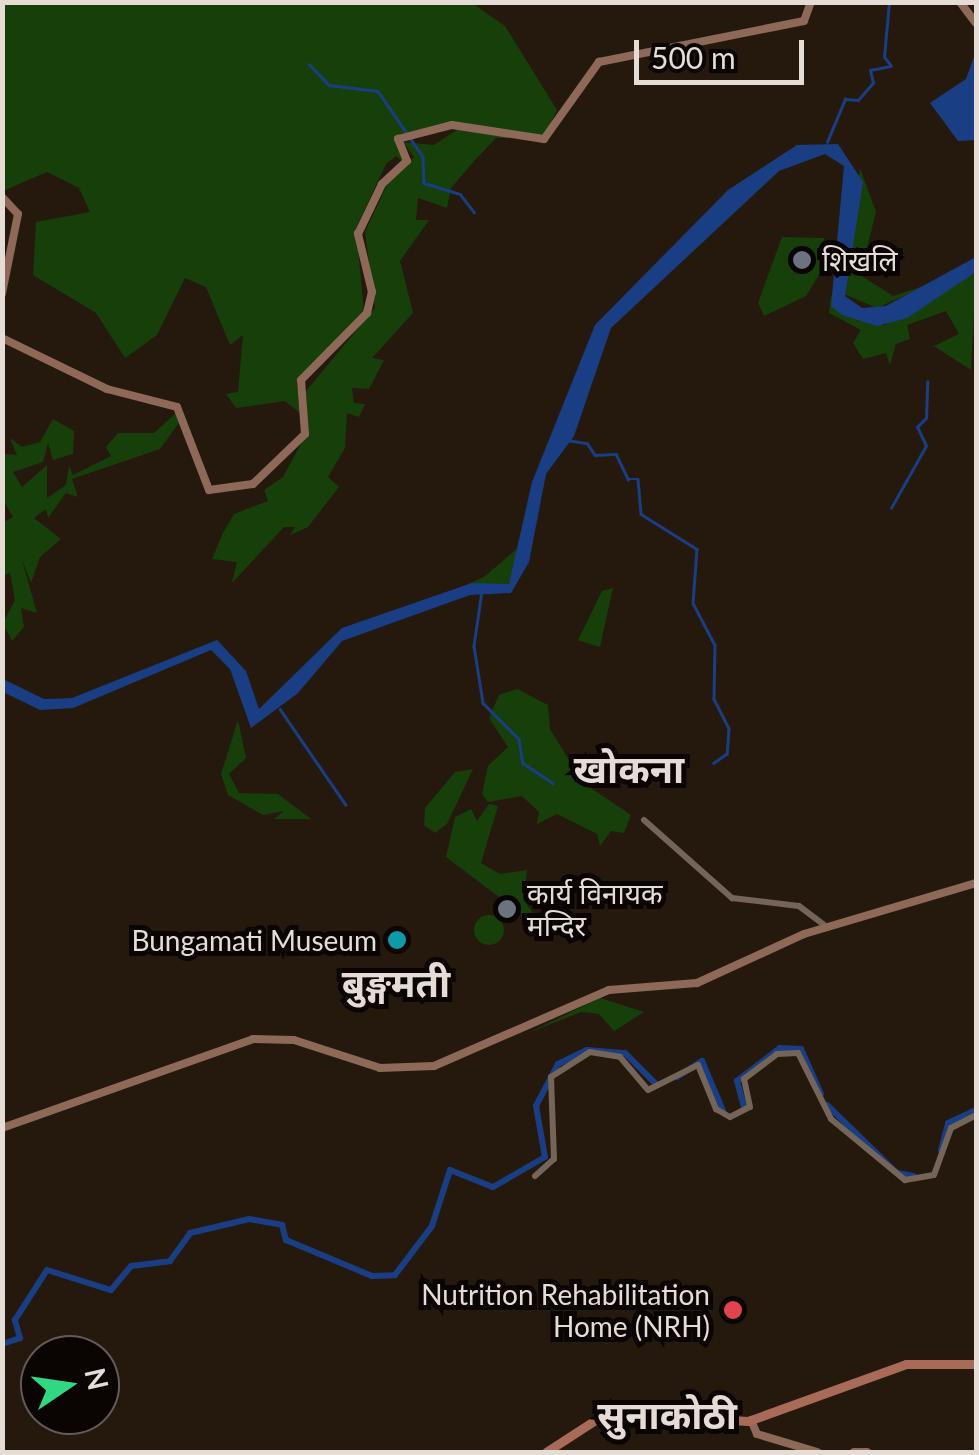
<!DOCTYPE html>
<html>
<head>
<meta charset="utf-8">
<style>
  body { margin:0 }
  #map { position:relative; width:979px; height:1455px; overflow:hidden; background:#25190e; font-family:Lato,"Noto Sans Devanagari",sans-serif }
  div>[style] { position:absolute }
  .green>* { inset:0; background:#173f09 }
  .round { border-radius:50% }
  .water>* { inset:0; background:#1a3e84 }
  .stream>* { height:2.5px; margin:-1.25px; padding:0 1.25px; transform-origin:1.25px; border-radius:1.25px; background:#1a3e84 }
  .river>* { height:6px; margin:-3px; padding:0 3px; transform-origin:3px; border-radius:3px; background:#1a3e84 }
  .tertiary>* { height:6px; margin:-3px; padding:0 3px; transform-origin:3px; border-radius:3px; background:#746558 }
  .secondary>* { height:8px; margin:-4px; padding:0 4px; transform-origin:4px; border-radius:4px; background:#8e6858 }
  .primary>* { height:9px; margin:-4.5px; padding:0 4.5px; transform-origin:4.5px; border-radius:4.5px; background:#a76b57 }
  .dots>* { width:28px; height:28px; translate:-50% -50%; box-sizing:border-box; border:5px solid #0a0503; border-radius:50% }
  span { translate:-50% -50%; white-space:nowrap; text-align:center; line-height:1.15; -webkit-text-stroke:10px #0a0503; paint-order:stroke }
  .poi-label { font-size:28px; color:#e5dcd5 }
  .left { translate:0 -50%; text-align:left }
  .right { translate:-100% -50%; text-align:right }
  .district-label { font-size:38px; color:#e5dcd5; font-weight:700 }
  .frame { position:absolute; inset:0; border:5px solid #e5dcd5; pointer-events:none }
  .north { position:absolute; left:20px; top:1335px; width:100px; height:100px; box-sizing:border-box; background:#0a0503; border:2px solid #625b57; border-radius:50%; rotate:77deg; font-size:28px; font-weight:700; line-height:40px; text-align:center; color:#e5dcd5 }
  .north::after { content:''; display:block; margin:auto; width:35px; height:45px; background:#31d882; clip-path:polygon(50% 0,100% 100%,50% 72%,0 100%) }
  .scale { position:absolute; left:634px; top:40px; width:170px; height:45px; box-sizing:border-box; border:5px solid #e5dcd5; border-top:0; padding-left:12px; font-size:30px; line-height:35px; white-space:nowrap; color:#e5dcd5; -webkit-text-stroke:8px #0a0503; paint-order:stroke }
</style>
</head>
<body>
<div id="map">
  <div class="green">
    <div style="clip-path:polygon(3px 3px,472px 3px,505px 26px,557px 110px,545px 135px,441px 127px,398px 137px,403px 162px,396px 156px,386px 164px,356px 228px,364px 311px,297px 382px,300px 413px,285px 401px,236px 408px,226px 394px,238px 392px,243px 335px,230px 345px,206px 287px,185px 278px,157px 335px,125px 358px,96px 313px,33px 275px,36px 222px,90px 212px,79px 188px,47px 172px,3px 191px)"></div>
    <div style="clip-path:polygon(460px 128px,512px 138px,496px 138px,475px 160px,451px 188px,447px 208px,418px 198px,416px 220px,429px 220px,400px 261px,413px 313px,372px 358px,384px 360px,369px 389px,352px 388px,354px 403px,365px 404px,359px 417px,347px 413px,345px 448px,328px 477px,339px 487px,308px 527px,290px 535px,295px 527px,284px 527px,232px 583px,237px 562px,212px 559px,223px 533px,234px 514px,268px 501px,264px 490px,283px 477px,308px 431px,306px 391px,375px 308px,365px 232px,388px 183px,414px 157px,403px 142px,434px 145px)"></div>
    <div style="clip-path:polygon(860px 168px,876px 212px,860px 275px,893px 296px,930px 284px,877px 308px,844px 294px)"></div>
    <div style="clip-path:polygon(782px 237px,824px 238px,820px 273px,806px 296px,764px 316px,758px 303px)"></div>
    <div style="clip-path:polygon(976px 272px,971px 370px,934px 346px,959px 334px,946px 311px,907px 325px,910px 339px,896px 344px,890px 365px,886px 353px,863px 359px,853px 343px,861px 330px,829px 313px,831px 296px,842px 315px,885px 325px)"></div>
    <div style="clip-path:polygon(177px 412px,181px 420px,160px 449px,72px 479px,78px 497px,66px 493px,48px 518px,46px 509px,34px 518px,61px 539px,40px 557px,31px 583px,22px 560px,37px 613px,21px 608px,24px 627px,12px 641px,3px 623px,15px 600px,10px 573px,3px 576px,2px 523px,13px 517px,2px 498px,3px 454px,17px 455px,10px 438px,22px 447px,40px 442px,53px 419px,74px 431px,73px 454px,53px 460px,48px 443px,43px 462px,13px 472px,22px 487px,47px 465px,47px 498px,66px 485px,69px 466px,73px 475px,111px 456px,106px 447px,118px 433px,154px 433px)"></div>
    <div style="clip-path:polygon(519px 547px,509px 584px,459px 588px,484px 577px)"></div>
    <div style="clip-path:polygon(613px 588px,600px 647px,578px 640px,602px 591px)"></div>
    <div style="clip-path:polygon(517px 689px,548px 705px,550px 729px,583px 783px,631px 815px,624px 833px,611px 831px,600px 846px,597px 834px,557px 814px,537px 824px,539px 812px,522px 796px,488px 802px,482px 794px,488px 766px,508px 747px,489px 718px,499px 695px)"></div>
    <div style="clip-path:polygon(238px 720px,246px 758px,229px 774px,239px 793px,278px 794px,311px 819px,274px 819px,284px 811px,263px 815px,228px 795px,221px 774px)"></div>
    <div style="clip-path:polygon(473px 769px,447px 824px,435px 833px,424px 825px,425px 808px,455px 772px)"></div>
    <div style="clip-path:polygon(489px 804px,498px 806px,481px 863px,500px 874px,527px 870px,523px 899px,548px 934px,446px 857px,455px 817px,471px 809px,477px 821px)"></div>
    <div class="round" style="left:474px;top:915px;width:30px;height:30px"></div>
    <div style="clip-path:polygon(600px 998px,644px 1012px,614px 1031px,599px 1014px,581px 1012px,528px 1033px)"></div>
  </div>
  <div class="water">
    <div style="clip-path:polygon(976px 51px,976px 140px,958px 141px,930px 103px,966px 79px)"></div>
    <div style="clip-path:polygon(838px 144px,863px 182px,845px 296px,862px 308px,886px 306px,976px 257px,976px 272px,907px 318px,877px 326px,842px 315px,831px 306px,844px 166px,825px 154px,779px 171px,611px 328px,574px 436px,546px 474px,529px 562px,511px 593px,470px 595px,342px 641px,298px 693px,251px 728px,230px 669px,211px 650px,73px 708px,40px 710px,3px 692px,3px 679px,44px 699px,72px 698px,217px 640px,246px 671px,259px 709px,342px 628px,472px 583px,509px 584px,532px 482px,595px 325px,728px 190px,797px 145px)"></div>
  </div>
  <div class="stream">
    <div style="left:309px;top:64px;width:29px;rotate:46deg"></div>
    <div style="left:329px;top:85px;width:49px;rotate:7deg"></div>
    <div style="left:378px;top:91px;width:80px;rotate:55.7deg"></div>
    <div style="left:423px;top:157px;width:26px;rotate:88deg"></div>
    <div style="left:424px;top:183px;width:38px;rotate:17deg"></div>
    <div style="left:460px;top:194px;width:23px;rotate:52deg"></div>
    <div style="left:827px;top:142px;width:47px;rotate:-67.3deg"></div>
    <div style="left:845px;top:99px;width:13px;rotate:4deg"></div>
    <div style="left:858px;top:100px;width:23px;rotate:-49deg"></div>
    <div style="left:873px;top:83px;width:13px;rotate:-103deg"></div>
    <div style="left:870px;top:70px;width:21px;rotate:-11deg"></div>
    <div style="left:891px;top:66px;width:11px;rotate:-128deg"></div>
    <div style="left:884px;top:57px;width:55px;rotate:-84.8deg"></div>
    <div style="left:567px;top:440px;width:20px;rotate:9deg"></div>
    <div style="left:587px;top:443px;width:14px;rotate:56deg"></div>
    <div style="left:595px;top:455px;width:21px;rotate:-3deg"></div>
    <div style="left:616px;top:454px;width:28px;rotate:64deg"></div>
    <div style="left:628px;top:479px;width:10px"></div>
    <div style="left:638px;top:479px;width:35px;rotate:85deg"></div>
    <div style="left:641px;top:514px;width:66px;rotate:32deg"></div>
    <div style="left:697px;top:549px;width:54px;rotate:94.2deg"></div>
    <div style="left:693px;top:603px;width:47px;rotate:62.4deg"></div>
    <div style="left:715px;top:645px;width:54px;rotate:91.1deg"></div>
    <div style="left:714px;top:699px;width:33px;rotate:63deg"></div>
    <div style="left:729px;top:728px;width:26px;rotate:94deg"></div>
    <div style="left:727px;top:754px;width:16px;rotate:145deg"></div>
    <div style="left:891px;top:508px;width:71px;rotate:-60.6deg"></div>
    <div style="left:926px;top:446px;width:21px;rotate:-115deg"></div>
    <div style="left:917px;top:427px;width:13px;rotate:-45deg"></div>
    <div style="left:926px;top:418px;width:36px;rotate:-88deg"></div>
    <div style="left:482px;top:591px;width:56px;rotate:98.3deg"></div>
    <div style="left:474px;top:646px;width:58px;rotate:81deg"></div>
    <div style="left:483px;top:703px;width:51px;rotate:45deg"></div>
    <div style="left:519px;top:739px;width:24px;rotate:81deg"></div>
    <div style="left:523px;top:763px;width:36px;rotate:34deg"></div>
    <div style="left:280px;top:709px;width:116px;rotate:55.5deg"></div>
  </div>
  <div class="river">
    <div style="left:677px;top:1077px;width:30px;rotate:-33deg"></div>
    <div style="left:702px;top:1061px;width:54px;rotate:67.2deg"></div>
    <div style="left:827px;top:1105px;width:98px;rotate:44.2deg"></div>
    <div style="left:897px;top:1173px;width:17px;rotate:10deg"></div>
    <div style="left:744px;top:1107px;width:27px;rotate:-105deg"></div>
    <div style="left:737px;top:1081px;width:54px;rotate:-37.5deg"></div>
    <div style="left:780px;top:1048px;width:21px;rotate:3deg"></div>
    <div style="left:801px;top:1049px;width:49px;rotate:66deg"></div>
    <div style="left:941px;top:1150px;width:28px;rotate:-75deg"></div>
    <div style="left:948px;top:1123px;width:31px;rotate:-25deg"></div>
    <div style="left:2px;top:1344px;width:19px;rotate:-18deg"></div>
    <div style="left:20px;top:1338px;width:19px;rotate:-106deg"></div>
    <div style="left:15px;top:1320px;width:59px;rotate:-57.4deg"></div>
    <div style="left:47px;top:1270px;width:67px;rotate:17.4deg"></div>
    <div style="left:111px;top:1290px;width:31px;rotate:-50deg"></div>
    <div style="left:131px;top:1266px;width:39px;rotate:-7deg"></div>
    <div style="left:170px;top:1261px;width:34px;rotate:-54deg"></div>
    <div style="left:190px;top:1233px;width:61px;rotate:-13.3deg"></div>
    <div style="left:249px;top:1219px;width:34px;rotate:10deg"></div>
    <div style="left:282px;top:1225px;width:16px;rotate:75deg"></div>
    <div style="left:286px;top:1240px;width:93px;rotate:22.7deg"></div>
    <div style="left:372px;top:1276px;width:23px;rotate:-2deg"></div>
    <div style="left:395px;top:1275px;width:61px;rotate:-52.9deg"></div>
    <div style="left:432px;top:1226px;width:59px;rotate:-72.2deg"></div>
    <div style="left:450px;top:1170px;width:46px;rotate:21.6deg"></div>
    <div style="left:493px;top:1187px;width:60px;rotate:-30deg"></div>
    <div style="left:545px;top:1157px;width:52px;rotate:-100deg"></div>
    <div style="left:536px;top:1106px;width:47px;rotate:-62.4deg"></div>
    <div style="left:558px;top:1064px;width:32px;rotate:-26deg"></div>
    <div style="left:587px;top:1050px;width:38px;rotate:5deg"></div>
    <div style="left:625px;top:1053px;width:45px;rotate:45deg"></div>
  </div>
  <div class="tertiary">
    <div style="left:644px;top:820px;width:118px;rotate:41.6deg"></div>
    <div style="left:732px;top:898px;width:67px;rotate:6.8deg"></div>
    <div style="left:799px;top:906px;width:36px;rotate:37deg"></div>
    <div style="left:535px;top:1176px;width:25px;rotate:-42deg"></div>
    <div style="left:554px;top:1159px;width:82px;rotate:-92.1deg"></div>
    <div style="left:551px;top:1077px;width:46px;rotate:-32.7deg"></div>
    <div style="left:590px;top:1052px;width:30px;rotate:9deg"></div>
    <div style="left:620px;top:1057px;width:43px;rotate:49.7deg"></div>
    <div style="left:648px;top:1090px;width:56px;rotate:-26.6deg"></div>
    <div style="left:698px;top:1065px;width:48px;rotate:67.8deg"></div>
    <div style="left:716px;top:1109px;width:16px;rotate:30deg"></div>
    <div style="left:730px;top:1117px;width:22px;rotate:-27deg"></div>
    <div style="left:750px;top:1107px;width:29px;rotate:-102deg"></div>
    <div style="left:744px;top:1079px;width:41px;rotate:-37.1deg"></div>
    <div style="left:777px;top:1054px;width:21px;rotate:-3deg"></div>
    <div style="left:798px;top:1053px;width:74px;rotate:63.4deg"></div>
    <div style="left:831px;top:1119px;width:96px;rotate:39.5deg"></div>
    <div style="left:905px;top:1180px;width:29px;rotate:-10deg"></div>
    <div style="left:934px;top:1175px;width:50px;rotate:-70.1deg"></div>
    <div style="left:951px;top:1128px;width:28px;rotate:-27deg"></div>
  </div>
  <div class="secondary">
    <div style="left:960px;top:2px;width:26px;rotate:53deg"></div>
    <div style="left:2px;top:197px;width:23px;rotate:47deg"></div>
    <div style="left:18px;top:214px;width:81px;rotate:101.4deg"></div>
    <div style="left:2px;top:338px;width:117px;rotate:25.9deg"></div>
    <div style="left:107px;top:389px;width:72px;rotate:14.4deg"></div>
    <div style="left:177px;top:407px;width:89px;rotate:68.9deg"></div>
    <div style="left:209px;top:490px;width:44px;rotate:-7.8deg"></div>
    <div style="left:253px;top:484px;width:72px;rotate:-43.9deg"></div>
    <div style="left:305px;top:434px;width:54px;rotate:-94.2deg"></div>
    <div style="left:301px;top:380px;width:94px;rotate:-45.4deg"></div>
    <div style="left:367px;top:313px;width:22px;rotate:-77deg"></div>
    <div style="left:372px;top:292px;width:60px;rotate:-103.6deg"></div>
    <div style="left:358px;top:234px;width:55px;rotate:-64.4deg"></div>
    <div style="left:382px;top:184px;width:34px;rotate:-43deg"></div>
    <div style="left:407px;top:161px;width:24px;rotate:-112deg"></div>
    <div style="left:398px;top:139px;width:56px;rotate:-14.5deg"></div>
    <div style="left:452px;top:125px;width:93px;rotate:8.7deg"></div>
    <div style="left:544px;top:139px;width:95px;rotate:-54.5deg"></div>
    <div style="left:599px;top:62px;width:209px;rotate:-11.3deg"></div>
    <div style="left:804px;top:21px;width:20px;rotate:-70deg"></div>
    <div style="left:2px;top:1128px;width:266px;rotate:-19.5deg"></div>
    <div style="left:253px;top:1039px;width:41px;rotate:1.4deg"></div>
    <div style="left:294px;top:1040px;width:90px;rotate:18deg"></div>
    <div style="left:380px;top:1068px;width:54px;rotate:-2.1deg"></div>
    <div style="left:434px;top:1066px;width:191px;rotate:-23.5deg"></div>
    <div style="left:609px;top:990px;width:88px;rotate:-4.5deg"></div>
    <div style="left:697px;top:983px;width:118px;rotate:-24.6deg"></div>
    <div style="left:804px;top:934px;width:179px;rotate:-16.5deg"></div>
    <div style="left:751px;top:1420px;width:15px;rotate:67deg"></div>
    <div style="left:757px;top:1434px;width:63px;rotate:16.7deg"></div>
    <div style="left:854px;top:1452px;width:13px"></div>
  </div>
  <div class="primary">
    <div style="left:546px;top:1452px;width:72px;rotate:-33deg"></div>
    <div style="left:606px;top:1413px;width:142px;rotate:3.2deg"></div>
    <div style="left:748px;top:1421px;width:168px;rotate:-19.8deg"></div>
    <div style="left:906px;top:1364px;width:70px"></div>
  </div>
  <div class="dots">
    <div style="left:802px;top:260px;background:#6b7280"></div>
    <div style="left:507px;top:909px;background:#6b7280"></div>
    <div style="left:397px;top:940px;background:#0f9aa8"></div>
    <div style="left:733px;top:1310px;background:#e0444e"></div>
  </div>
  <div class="poi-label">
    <span class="left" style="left:822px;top:260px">शिखलि</span>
    <span class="left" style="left:527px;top:909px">कार्य विनायक<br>मन्दिर</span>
    <span class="right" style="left:377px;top:940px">Bungamati Museum</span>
    <span class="right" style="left:710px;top:1310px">Nutrition Rehabilitation<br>Home (NRH)</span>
  </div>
  <div class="district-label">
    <span style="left:629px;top:769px">खोकना</span>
    <span style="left:396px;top:983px">बुङ्गमती</span>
    <span style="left:667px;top:1415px">सुनाकोठी</span>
  </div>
  <div class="frame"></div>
  <div class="north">N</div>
  <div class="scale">500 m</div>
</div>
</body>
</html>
